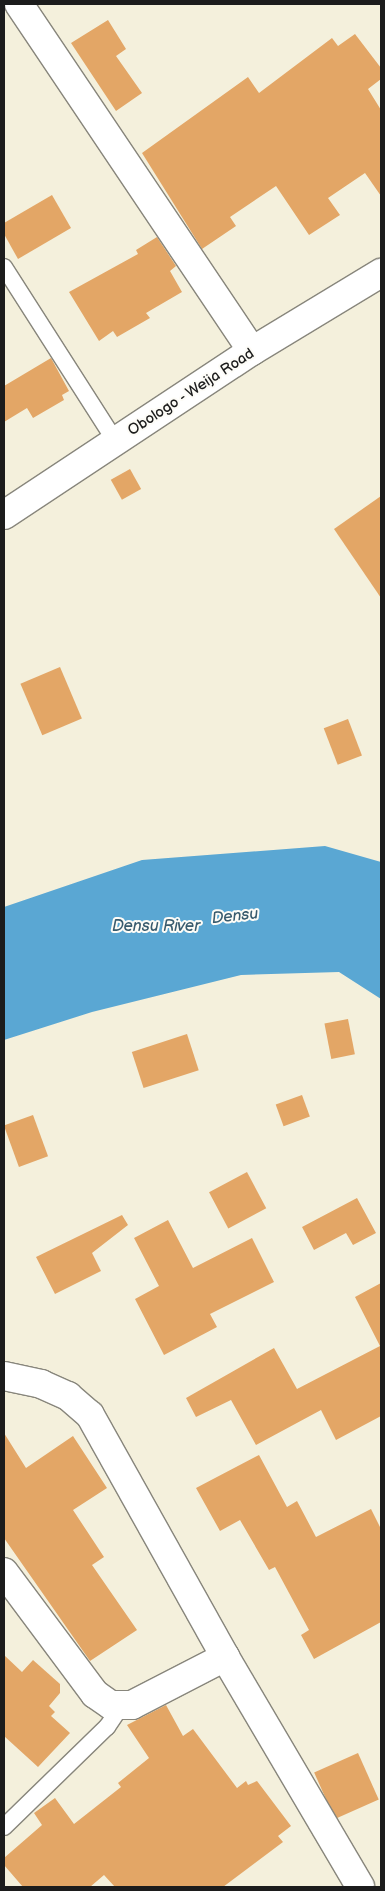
<!DOCTYPE html>
<html>
<head>
<meta charset="utf-8">
<style>
  body { margin:0 }
  #map { position:relative; width:385px; height:1891px; overflow:hidden; background:#f4f0dc; font-family:"Balsamiq Sans",sans-serif }
  div>[style] { position:absolute }
  .water>* { inset:0; background:#5aa7d3 }
  .building>* { inset:0; background:#e3a666; transform-origin:0 0 }
  .roads { filter:drop-shadow(1px 0 #88867c) drop-shadow(-1px 0 #88867c) drop-shadow(0 1px #88867c) drop-shadow(0 -1px #88867c) }
  .service>* { height:16px; margin:-8px; padding:0 8px; transform-origin:8px; border-radius:8px; background:#fff }
  .minor>* { height:28px; margin:-14px; padding:0 14px; transform-origin:14px; border-radius:14px; background:#fff }
  .tertiary>* { height:28px; margin:-14px; padding:0 14px; transform-origin:14px; border-radius:14px; background:#fff }
  span { translate:-50% -50%; white-space:nowrap; text-align:center; line-height:1.15; -webkit-text-stroke:4px #fdfcf7; paint-order:stroke }
  .street-label { font-size:15px; color:#1c1c1c }
  .water-label { font-size:16px; color:#385b6e; font-style:italic }
  .frame { position:absolute; inset:0; border:5px solid #1c1c1c; pointer-events:none }
</style>
</head>
<body>
<div id="map">
  <div class="water">
    <div style="clip-path:polygon(325px 846px,381px 862px,381px 999px,339px 972px,241px 975px,92px 1012px,4px 1040px,4px 907px,142px 860px)"></div>
  </div>
  <div class="building">
    <div style="clip-path:polygon(108px 20px,126px 49px,116px 56px,142px 93px,116px 111px,71px 43px)"></div>
    <div style="clip-path:polygon(355px 34px,381px 68px,381px 79px,368px 89px,381px 110px,381px 196px,365px 173px,328px 198px,340px 215px,309px 235px,276px 186px,230px 217px,236px 226px,202px 249px,142px 153px,248px 77px,259px 93px,332px 38px,338px 46px)"></div>
    <div style="clip-path:polygon(52px 195px,71px 228px,18px 259px,4px 234px,4px 223px)"></div>
    <div style="clip-path:polygon(157px 237px,176px 266px,170px 271px,182px 292px,146px 313px,150px 318px,117px 337px,113px 331px,99px 341px,69px 292px,138px 254px,136px 250px)"></div>
    <div style="clip-path:polygon(51px 358px,69px 391px,62px 395px,64px 400px,33px 418px,27px 408px,4px 422px,4px 386px)"></div>
    <div style="left:130px;top:469px;width:23px;height:22px;rotate:61deg"></div>
    <div style="clip-path:polygon(381px 496px,381px 598px,334px 529px)"></div>
    <div style="left:60px;top:667px;width:56px;height:43px;rotate:67deg"></div>
    <div style="left:348px;top:719px;width:39px;height:26px;rotate:69deg"></div>
    <div style="left:348px;top:1019px;width:36px;height:24px;rotate:79deg"></div>
    <div style="left:187px;top:1034px;width:38px;height:58px;rotate:72deg"></div>
    <div style="left:302px;top:1095px;width:23px;height:28px;rotate:70deg"></div>
    <div style="left:33px;top:1115px;width:44px;height:31px;rotate:70deg"></div>
    <div style="left:247px;top:1172px;width:41px;height:43px;rotate:62deg"></div>
    <div style="clip-path:polygon(357px 1198px,376px 1233px,353px 1245px,346px 1233px,314px 1250px,302px 1227px)"></div>
    <div style="clip-path:polygon(122px 1215px,128px 1225px,92px 1253px,101px 1271px,55px 1294px,36px 1257px)"></div>
    <div style="clip-path:polygon(168px 1220px,193px 1268px,252px 1238px,274px 1282px,210px 1314px,217px 1327px,164px 1355px,135px 1299px,159px 1286px,134px 1238px)"></div>
    <div style="clip-path:polygon(381px 1283px,381px 1416px,336px 1440px,321px 1410px,256px 1445px,231px 1400px,196px 1417px,186px 1398px,274px 1348px,297px 1389px,380px 1346px,355px 1297px)"></div>
    <div style="clip-path:polygon(4px 1433px,26px 1468px,73px 1436px,107px 1488px,73px 1510px,104px 1557px,92px 1565px,137px 1630px,90px 1661px,4px 1538px)"></div>
    <div style="clip-path:polygon(259px 1455px,287px 1507px,297px 1501px,316px 1537px,371px 1509px,381px 1529px,381px 1622px,314px 1659px,301px 1635px,309px 1630px,275px 1567px,269px 1570px,240px 1520px,220px 1531px,196px 1488px)"></div>
    <div style="clip-path:polygon(4px 1655px,22px 1672px,33px 1660px,60px 1684px,60px 1693px,49px 1706px,55px 1712px,51px 1716px,70px 1733px,38px 1767px,4px 1736px)"></div>
    <div style="clip-path:polygon(166px 1705px,183px 1736px,193px 1729px,237px 1788px,246px 1781px,248px 1785px,257px 1781px,291px 1826px,278px 1836px,283px 1842px,223px 1887px,115px 1887px,104px 1875px,90px 1887px,23px 1887px,4px 1865px,4px 1858px,42px 1825px,34px 1813px,55px 1798px,74px 1824px,121px 1787px,118px 1783px,149px 1758px,127px 1725px)"></div>
    <div style="left:358px;top:1753px;width:51px;height:48px;rotate:66deg"></div>
  </div>
  <div class="roads">
    <div class="service">
      <div style="left:4px;top:267px;width:208px;rotate:57.4deg"></div>
      <div style="left:4px;top:1827px;width:144px;rotate:-44.2deg"></div>
      <div style="left:107px;top:1727px;width:27px;rotate:-56deg"></div>
    </div>
    <div class="minor">
      <div style="left:19px;top:4px;width:418px;rotate:56.1deg"></div>
      <div style="left:4px;top:1376px;width:38px;rotate:12deg"></div>
      <div style="left:41px;top:1384px;width:30px;rotate:24deg"></div>
      <div style="left:68px;top:1396px;width:29px;rotate:41deg"></div>
      <div style="left:90px;top:1415px;width:277px;rotate:60.8deg"></div>
      <div style="left:225px;top:1657px;width:266px;rotate:59.5deg"></div>
      <div style="left:4px;top:1572px;width:152px;rotate:53.3deg"></div>
      <div style="left:95px;top:1694px;width:19px;rotate:35deg"></div>
      <div style="left:111px;top:1705px;width:21px"></div>
      <div style="left:132px;top:1705px;width:105px;rotate:-27.3deg"></div>
    </div>
    <div class="tertiary">
      <div style="left:4px;top:515px;width:297px;rotate:-33.5deg"></div>
      <div style="left:252px;top:351px;width:151px;rotate:-31.2deg"></div>
    </div>
  </div>
  <div class="street-label">
    <span style="left:191px;top:392px;rotate:-33deg">Obologo - Weija Road</span>
  </div>
  <div class="water-label">
    <span style="left:235px;top:917px;rotate:-6deg">Densu</span>
    <span style="left:156px;top:927px">Densu River</span>
  </div>
  <div class="frame"></div>
</div>
</body>
</html>
